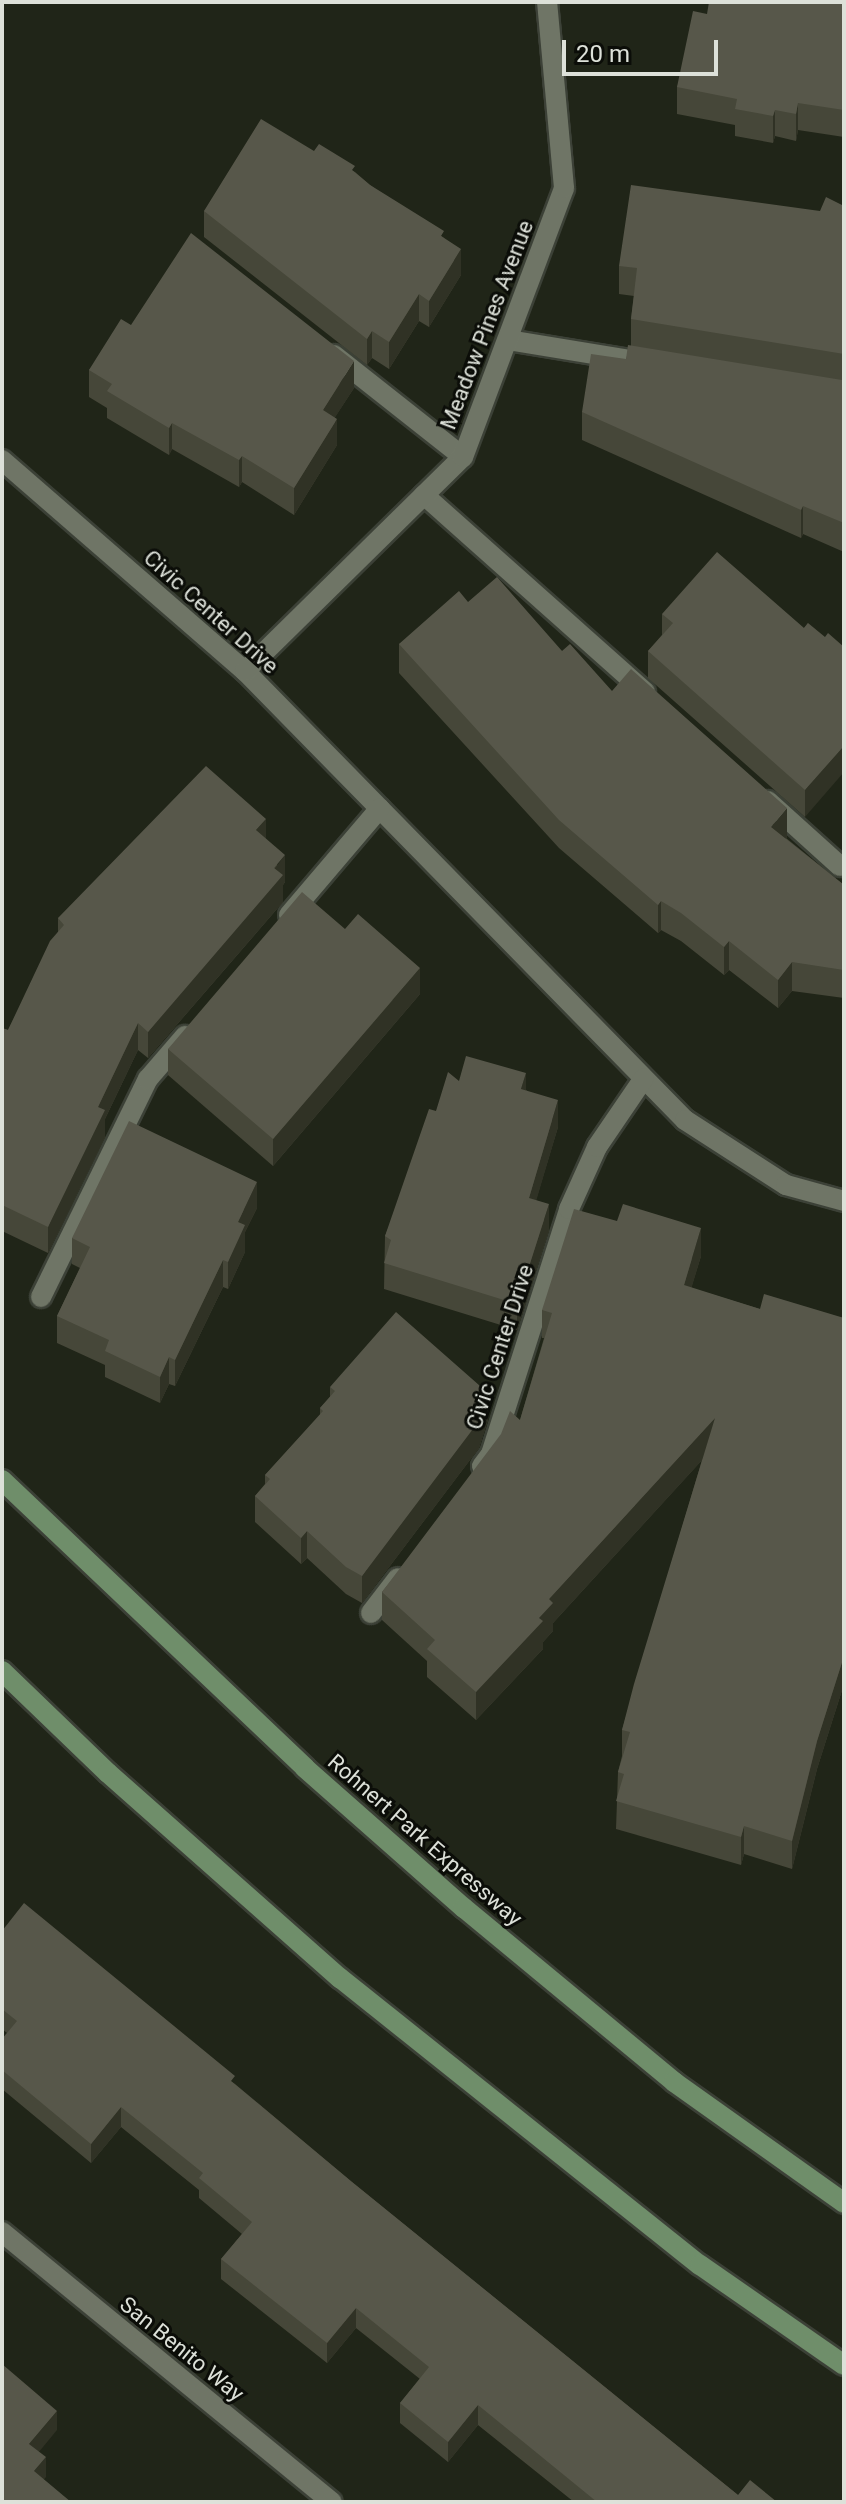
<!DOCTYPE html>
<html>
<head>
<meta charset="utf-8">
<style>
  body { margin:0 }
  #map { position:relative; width:846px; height:2504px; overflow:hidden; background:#202518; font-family:Roboto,sans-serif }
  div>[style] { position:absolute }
  .roads { filter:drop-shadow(2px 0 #3c4137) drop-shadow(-2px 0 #3c4137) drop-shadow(0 2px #3c4137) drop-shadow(0 -2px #3c4137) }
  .service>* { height:20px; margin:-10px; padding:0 10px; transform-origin:10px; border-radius:10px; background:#6f7566 }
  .minor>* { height:20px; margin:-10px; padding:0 10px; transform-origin:10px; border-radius:10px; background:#6f7566 }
  .secondary>* { height:20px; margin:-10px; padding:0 10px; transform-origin:10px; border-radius:10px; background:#6f8e6a }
  .wall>* { inset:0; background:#464739 }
  .shaded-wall>* { inset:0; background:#303225 }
  .building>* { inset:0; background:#57574a }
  span { translate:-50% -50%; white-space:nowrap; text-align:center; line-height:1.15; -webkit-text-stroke:6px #0b0d08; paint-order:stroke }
  .street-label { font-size:22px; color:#dde1d9 }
  .frame { position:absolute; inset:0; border:4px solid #dde1d9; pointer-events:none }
  .scale { position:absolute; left:562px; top:40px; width:156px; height:36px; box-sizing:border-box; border:4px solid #dde1d9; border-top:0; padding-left:10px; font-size:24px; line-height:28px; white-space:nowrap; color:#dde1d9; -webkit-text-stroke:6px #0b0d08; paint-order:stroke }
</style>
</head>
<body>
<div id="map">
  <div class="roads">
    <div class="service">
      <div style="left:508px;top:340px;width:136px;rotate:9.3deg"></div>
      <div style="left:334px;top:355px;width:164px;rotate:38.3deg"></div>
      <div style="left:424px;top:495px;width:296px;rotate:41.7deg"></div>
      <div style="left:768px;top:801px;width:97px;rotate:42.1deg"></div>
    </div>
    <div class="minor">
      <div style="left:2px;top:460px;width:322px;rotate:41deg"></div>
      <div style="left:245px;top:671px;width:629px;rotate:45.58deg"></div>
      <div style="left:685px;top:1120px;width:120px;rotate:32.8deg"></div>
      <div style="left:786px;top:1185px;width:60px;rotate:15.4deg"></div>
      <div style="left:245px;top:671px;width:305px;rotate:-44.5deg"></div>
      <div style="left:463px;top:457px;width:287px;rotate:-69.4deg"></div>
      <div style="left:564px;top:188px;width:187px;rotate:-95.2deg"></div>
      <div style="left:289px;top:915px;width:140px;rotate:-49.6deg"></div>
      <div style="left:41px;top:1297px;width:243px;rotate:-63.9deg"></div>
      <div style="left:148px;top:1079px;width:57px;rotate:-49.3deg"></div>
      <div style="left:482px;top:1466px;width:15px;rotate:-53deg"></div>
      <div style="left:491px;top:1454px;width:257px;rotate:-72.3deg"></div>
      <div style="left:569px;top:1209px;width:68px;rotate:-65.7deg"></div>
      <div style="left:597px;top:1147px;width:83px;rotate:-55.7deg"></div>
      <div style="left:371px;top:1613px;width:44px;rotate:-52.4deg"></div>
      <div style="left:2px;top:2232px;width:426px;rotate:39.3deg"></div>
    </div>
    <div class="secondary">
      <div style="left:2px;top:1480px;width:418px;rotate:43.5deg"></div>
      <div style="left:305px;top:1768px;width:212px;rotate:41.4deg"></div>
      <div style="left:464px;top:1908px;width:273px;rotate:39.6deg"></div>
      <div style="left:674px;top:2082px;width:209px;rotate:35.4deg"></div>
      <div style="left:2px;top:1671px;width:147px;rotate:43.9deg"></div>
      <div style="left:108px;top:1773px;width:310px;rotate:41.5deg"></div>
      <div style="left:340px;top:1978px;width:460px;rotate:38.6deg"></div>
      <div style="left:700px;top:2265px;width:175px;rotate:34.8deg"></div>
    </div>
  </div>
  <div class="wall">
    <div style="clip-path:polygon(844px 2px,844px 137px,798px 130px,796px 141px,775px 136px,773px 143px,735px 136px,735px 125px,677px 114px,677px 87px,707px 14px)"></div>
    <div style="clip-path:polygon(314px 151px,355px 172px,370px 185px,444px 238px,461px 275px,429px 327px,419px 321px,389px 369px,372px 358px,367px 365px,204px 237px,204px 211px)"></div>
    <div style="clip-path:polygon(844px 206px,844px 552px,803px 534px,801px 538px,582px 440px,582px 412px,626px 359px,631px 345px,631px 319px,634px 296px,619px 294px,619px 266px,820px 211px)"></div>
    <div style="clip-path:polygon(131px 325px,354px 388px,335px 417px,337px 445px,294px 515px,242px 482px,239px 487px,172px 449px,169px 455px,107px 418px,107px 408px,89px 397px,89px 370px)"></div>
    <div style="clip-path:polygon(468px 602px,562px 651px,787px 837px,786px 838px,844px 885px,844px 998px,792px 991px,778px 1008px,729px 970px,724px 975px,681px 941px,661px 930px,658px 933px,559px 848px,399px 673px,399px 644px)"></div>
    <div style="clip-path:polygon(662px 614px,804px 628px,808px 623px,805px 817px,648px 678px,648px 651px,662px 635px)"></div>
    <div style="clip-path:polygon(266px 839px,285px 882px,283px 885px,283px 902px,148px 1058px,138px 1050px,105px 1119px,105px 1137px,48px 1253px,2px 1231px,2px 1028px,8px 1030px,58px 932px,58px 918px)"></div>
    <div style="clip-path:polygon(420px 994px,273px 1166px,168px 1075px,168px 1049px)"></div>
    <div style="clip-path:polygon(459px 1081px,526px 1090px,558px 1127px,536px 1200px,549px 1230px,517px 1330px,384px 1289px,385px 1236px,436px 1111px)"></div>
    <div style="clip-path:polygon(257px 1208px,245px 1232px,245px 1252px,228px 1289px,223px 1287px,175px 1386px,169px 1384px,160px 1403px,105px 1377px,105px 1365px,57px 1343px,57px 1316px,80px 1268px,72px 1264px,72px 1238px)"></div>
    <div style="clip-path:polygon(701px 1256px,691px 1288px,760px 1309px,844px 1318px,844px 1684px,817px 1769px,792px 1869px,744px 1854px,741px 1865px,616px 1829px,618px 1772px,622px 1756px,622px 1730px,702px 1460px,553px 1623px,553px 1631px,543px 1642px,543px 1649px,476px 1720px,427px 1677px,427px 1661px,382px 1620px,382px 1592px,520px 1420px,544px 1338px,542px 1338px,542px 1310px)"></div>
    <div style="clip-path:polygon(330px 1387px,488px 1420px,479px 1448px,362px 1603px,346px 1594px,307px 1558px,301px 1564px,255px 1522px,255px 1496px,265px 1484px,265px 1475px,320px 1415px,320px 1408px,330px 1397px)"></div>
    <div style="clip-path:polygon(2px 1931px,235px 2084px,352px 2182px,738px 2495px,777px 2502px,574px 2502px,478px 2425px,448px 2462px,400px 2423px,400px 2403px,420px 2379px,356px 2328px,327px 2363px,221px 2279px,221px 2259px,242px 2234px,199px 2198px,199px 2190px,121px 2127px,91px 2163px,2px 2089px,2px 2039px,7px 2033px,2px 2029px)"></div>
  </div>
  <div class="shaded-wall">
    <div style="clip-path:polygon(798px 103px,798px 130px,796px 141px,796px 114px)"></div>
    <div style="clip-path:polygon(775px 110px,775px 136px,773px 143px,773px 116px)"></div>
    <div style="clip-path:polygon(461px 249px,461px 275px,429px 327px,429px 301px)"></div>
    <div style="clip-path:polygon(419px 294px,419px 321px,389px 369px,389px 342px)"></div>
    <div style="clip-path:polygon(372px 331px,372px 358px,367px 365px,367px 339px)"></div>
    <div style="clip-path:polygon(354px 361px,354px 388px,323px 436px,323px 410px)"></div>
    <div style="clip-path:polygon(337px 419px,337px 445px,294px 515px,294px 488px)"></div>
    <div style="clip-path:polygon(172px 423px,172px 449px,169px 455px,169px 428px)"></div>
    <div style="clip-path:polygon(242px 456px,242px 482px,239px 487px,239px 460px)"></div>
    <div style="clip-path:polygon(803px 506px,803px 534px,801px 538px,801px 510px)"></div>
    <div style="clip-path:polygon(844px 746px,844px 772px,805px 817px,805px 790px)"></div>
    <div style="clip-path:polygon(787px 808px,787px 837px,771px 855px,771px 827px)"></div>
    <div style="clip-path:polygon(266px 819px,266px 845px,256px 830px)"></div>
    <div style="clip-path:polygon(285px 855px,285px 882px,283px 885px,283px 902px,148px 1058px,148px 1032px)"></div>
    <div style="clip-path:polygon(661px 901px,661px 930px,658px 933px,658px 905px)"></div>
    <div style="clip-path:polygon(729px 941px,729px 970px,724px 975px,724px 947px)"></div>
    <div style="clip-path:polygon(792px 962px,792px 991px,778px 1008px,778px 980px)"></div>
    <div style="clip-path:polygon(420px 968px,420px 994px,273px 1166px,273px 1139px)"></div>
    <div style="clip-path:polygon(138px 1023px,138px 1050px,105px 1119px,105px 1137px,48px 1253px,48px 1227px,98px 1107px)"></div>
    <div style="clip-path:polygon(526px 1073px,526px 1100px,521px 1089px)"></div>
    <div style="clip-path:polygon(558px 1100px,558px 1127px,529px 1225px,529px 1198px)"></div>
    <div style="clip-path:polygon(257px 1182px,257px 1208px,245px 1232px,245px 1252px,228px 1289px,228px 1262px,238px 1222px)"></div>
    <div style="clip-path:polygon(549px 1204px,549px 1230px,517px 1330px,517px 1304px)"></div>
    <div style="clip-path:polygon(701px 1228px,701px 1256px,684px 1313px,684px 1285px)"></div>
    <div style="clip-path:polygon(223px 1260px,223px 1287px,175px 1386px,175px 1360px)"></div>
    <div style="clip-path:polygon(169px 1357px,169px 1384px,160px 1403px,160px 1377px)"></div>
    <div style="clip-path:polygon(488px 1393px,488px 1420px,479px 1448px,362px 1603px,362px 1576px)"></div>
    <div style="clip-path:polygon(715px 1418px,715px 1446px,553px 1623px,553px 1631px,543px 1642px,543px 1649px,476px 1720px,476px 1692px,549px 1599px)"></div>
    <div style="clip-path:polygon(307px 1531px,307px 1558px,301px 1564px,301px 1538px)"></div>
    <div style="clip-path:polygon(844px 1656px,844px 1684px,817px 1769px,792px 1869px,792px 1841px,817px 1741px)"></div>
    <div style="clip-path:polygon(744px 1826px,744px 1854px,741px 1865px,741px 1837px)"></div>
    <div style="clip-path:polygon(121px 2107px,121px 2127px,91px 2163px,91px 2144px)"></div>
    <div style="clip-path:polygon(356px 2308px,356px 2328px,327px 2363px,327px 2343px)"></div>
    <div style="clip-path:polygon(478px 2405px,478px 2425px,448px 2462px,448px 2442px)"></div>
    <div style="clip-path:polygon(57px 2411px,57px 2430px,29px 2464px,29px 2444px)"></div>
    <div style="clip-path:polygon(46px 2457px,46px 2477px,34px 2491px,34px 2471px)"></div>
  </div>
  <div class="building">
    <div style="clip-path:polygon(709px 2px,844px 2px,844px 110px,798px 103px,796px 114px,775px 110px,773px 116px,735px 109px,737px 99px,677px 87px,693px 11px,707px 14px)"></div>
    <div style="clip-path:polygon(261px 119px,314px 151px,319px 144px,355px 166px,352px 170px,370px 185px,444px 231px,441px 236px,461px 249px,429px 301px,419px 294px,389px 342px,372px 331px,367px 339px,204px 211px)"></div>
    <div style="clip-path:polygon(631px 185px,820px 211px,826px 197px,844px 206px,844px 354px,631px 319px,637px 268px,619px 266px)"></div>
    <div style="clip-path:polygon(191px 233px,354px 361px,323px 410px,337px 419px,294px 488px,242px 456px,239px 460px,172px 423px,169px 428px,107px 391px,112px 384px,89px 370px,121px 319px,131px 325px)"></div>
    <div style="clip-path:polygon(628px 345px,842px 380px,844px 378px,844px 523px,803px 506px,801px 510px,582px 412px,591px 354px,626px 359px)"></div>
    <div style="clip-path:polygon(717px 552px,804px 628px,808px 623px,825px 637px,828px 633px,844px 647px,844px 746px,805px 790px,648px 651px,673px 623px,662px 614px)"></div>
    <div style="clip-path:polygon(497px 577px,562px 651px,570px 644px,612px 691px,631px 669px,787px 808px,771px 827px,844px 885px,844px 970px,792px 962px,778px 980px,729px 941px,724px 947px,681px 913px,661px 901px,658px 905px,559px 820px,399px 644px,459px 591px,468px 602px)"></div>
    <div style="clip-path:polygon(206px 766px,266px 819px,256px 830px,285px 855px,274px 868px,283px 875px,148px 1032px,138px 1023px,98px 1107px,105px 1110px,48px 1227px,2px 1205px,2px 1028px,8px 1030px,50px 941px,64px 925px,58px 918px)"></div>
    <div style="clip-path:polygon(302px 892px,345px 929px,358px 914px,420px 968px,273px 1139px,168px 1049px)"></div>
    <div style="clip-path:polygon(466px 1056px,526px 1073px,521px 1089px,558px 1100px,529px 1198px,549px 1204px,517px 1304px,384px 1263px,391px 1240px,385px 1236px,429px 1109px,436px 1111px,448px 1072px,459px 1081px)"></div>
    <div style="clip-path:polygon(129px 1121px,257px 1182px,238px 1222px,245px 1225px,228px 1262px,223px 1260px,175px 1360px,169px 1357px,160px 1377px,105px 1351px,109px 1340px,57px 1316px,90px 1247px,72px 1238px)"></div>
    <div style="clip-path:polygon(623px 1204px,701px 1228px,684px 1285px,760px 1309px,764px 1294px,844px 1318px,844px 1656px,817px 1741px,792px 1841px,744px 1826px,741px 1837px,616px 1801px,624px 1774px,618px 1772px,630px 1732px,622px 1730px,634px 1684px,715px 1418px,549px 1599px,553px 1603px,539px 1618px,543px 1621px,476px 1692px,427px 1649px,435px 1640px,382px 1592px,501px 1434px,510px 1411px,520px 1420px,552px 1313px,542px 1310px,574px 1209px,617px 1221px)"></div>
    <div style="clip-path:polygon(396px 1312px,488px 1393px,479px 1421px,362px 1576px,346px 1567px,307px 1531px,301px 1538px,255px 1496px,270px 1479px,265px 1475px,323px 1411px,320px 1408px,335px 1391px,330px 1387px)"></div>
    <div style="clip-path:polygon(24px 1903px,235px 2076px,231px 2081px,352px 2182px,738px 2495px,750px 2480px,777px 2502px,597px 2502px,478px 2405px,448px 2442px,400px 2403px,429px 2367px,356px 2308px,327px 2343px,221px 2259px,252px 2222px,199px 2178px,203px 2173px,121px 2107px,91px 2144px,2px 2070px,2px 2039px,17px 2021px,2px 2009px,2px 1931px)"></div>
    <div style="clip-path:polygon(2px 2364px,57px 2411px,29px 2444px,46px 2457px,34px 2471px,71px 2502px,2px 2502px)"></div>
  </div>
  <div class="street-label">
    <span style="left:487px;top:325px;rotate:-69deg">Meadow Pines Avenue</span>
    <span style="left:211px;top:612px;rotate:42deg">Civic Center Drive</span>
    <span style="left:500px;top:1347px;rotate:-72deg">Civic Center Drive</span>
    <span style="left:425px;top:1840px;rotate:41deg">Rohnert Park Expressway</span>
    <span style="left:182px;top:2349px;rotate:39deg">San Benito Way</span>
  </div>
  <div class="frame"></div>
  <div class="scale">20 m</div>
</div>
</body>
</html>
